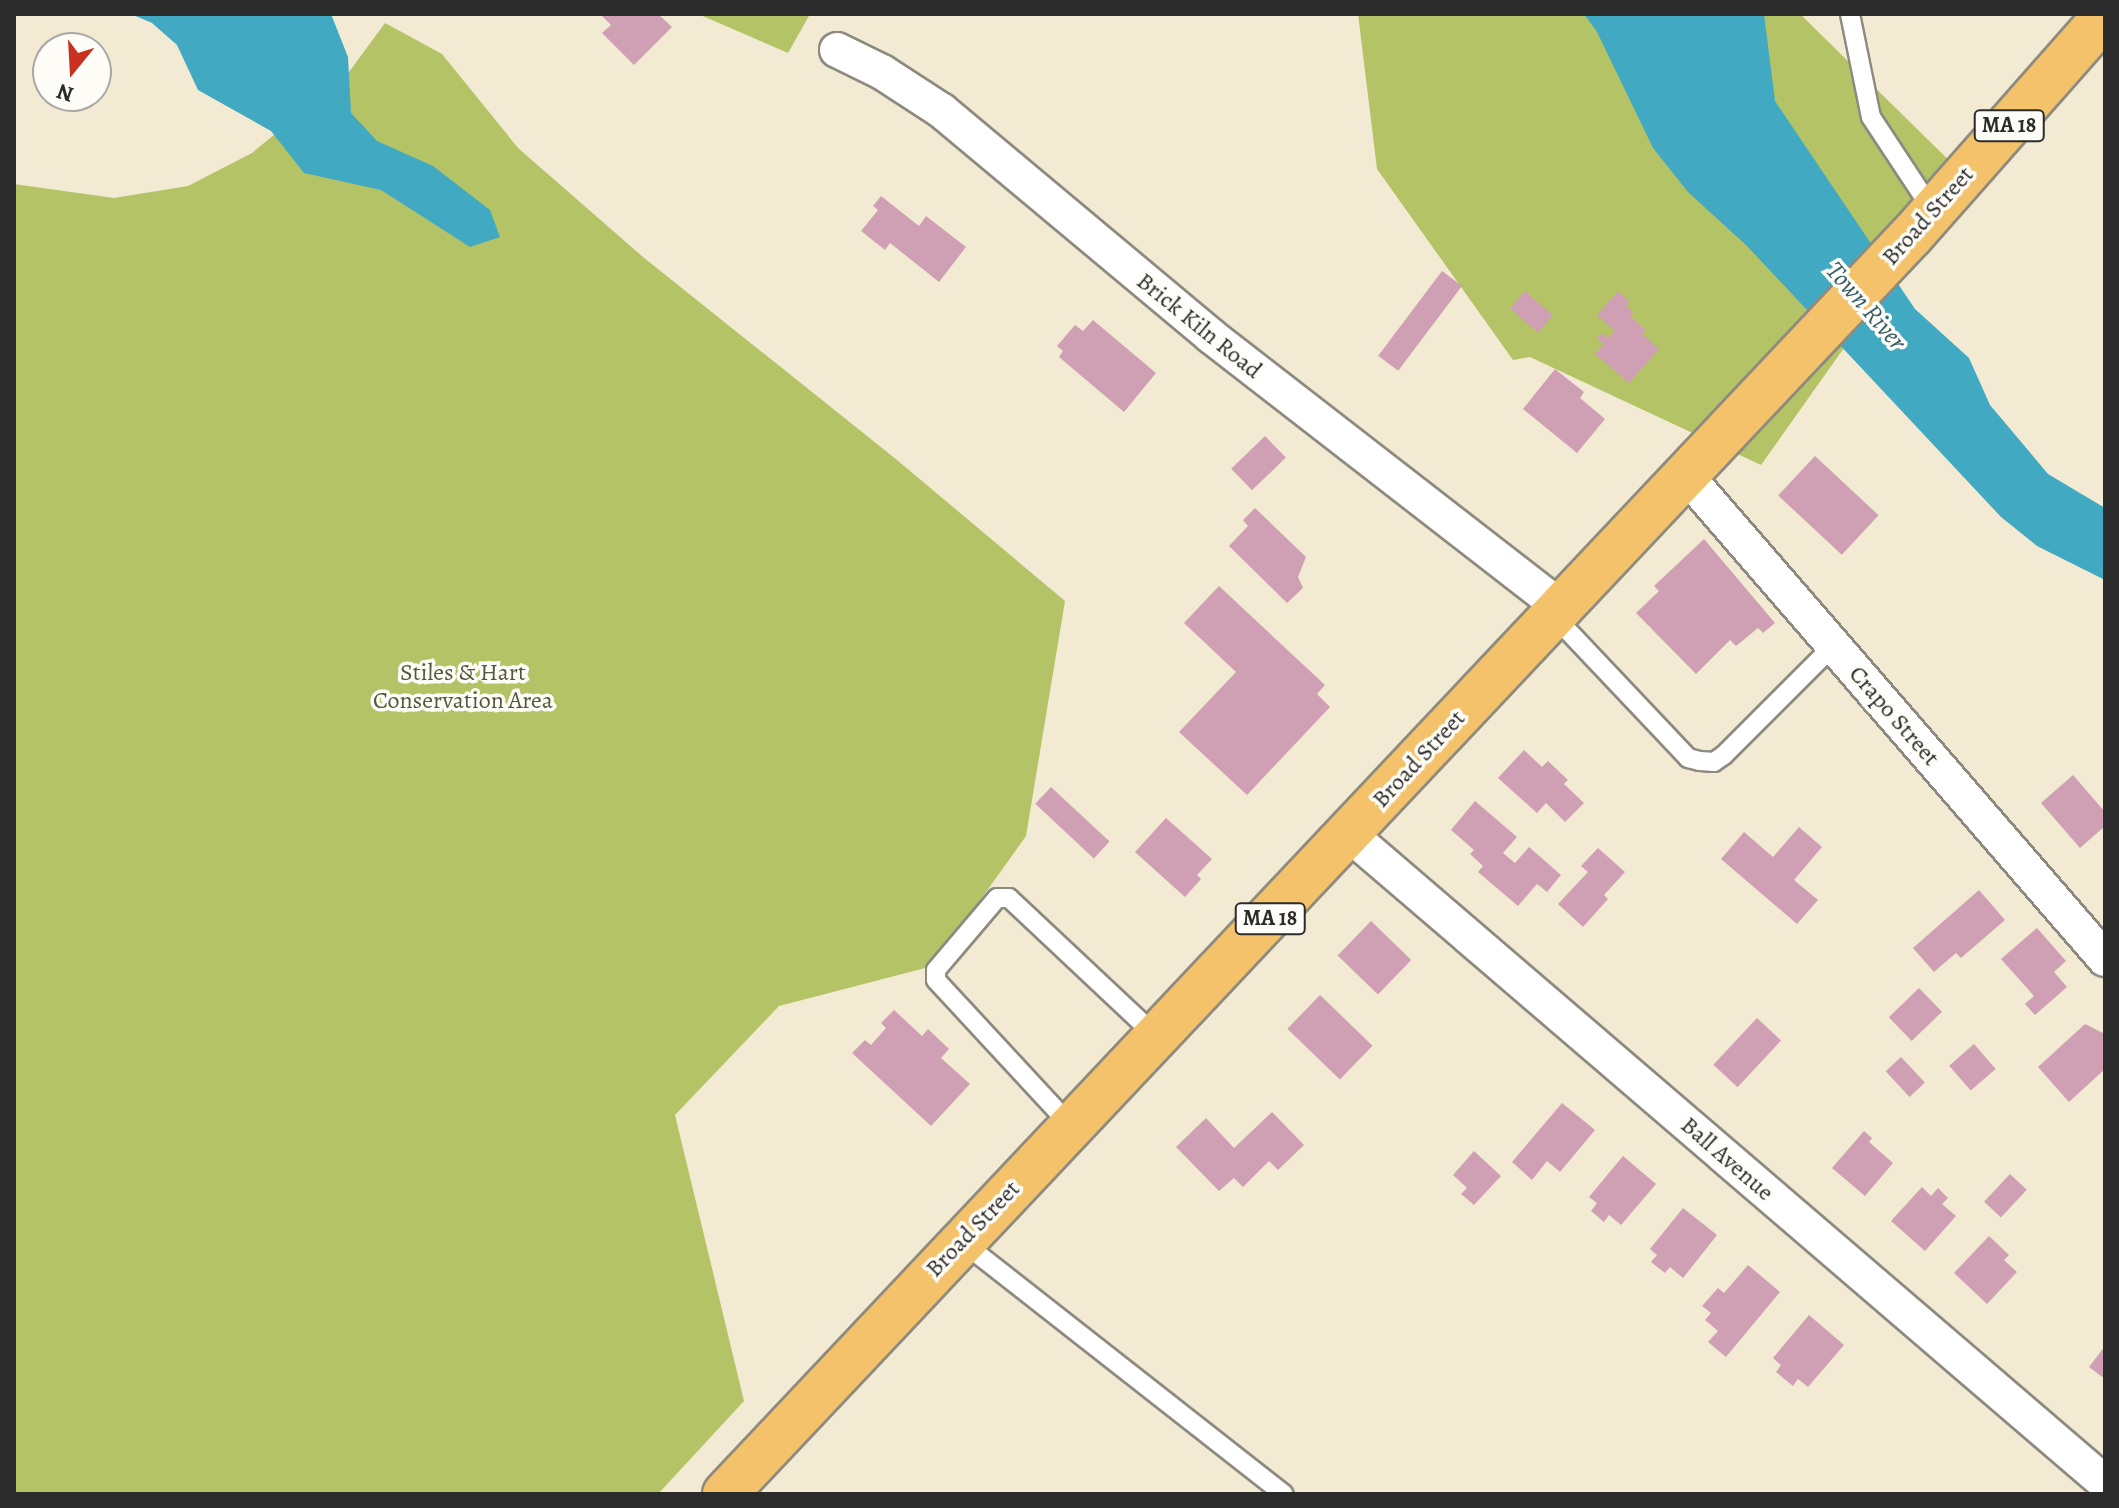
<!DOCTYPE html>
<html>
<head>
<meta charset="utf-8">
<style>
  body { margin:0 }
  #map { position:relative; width:2119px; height:1508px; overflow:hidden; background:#f2ead3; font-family:Alegreya,serif }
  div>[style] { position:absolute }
  .green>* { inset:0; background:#b3c366 }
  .water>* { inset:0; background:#42a9c2 }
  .building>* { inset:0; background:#cfa0b4; transform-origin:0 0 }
  .roads { filter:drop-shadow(2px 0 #8e8a7f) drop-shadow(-2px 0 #8e8a7f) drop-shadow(0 2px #8e8a7f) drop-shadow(0 -2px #8e8a7f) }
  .service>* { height:18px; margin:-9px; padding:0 9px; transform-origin:9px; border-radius:9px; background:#fff }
  .minor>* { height:34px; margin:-17px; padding:0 17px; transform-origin:17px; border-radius:17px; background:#fff }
  .primary>* { height:44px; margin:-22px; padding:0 22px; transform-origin:22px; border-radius:22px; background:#f3c26a }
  span { translate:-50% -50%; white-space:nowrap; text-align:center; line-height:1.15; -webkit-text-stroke:7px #fdfcf7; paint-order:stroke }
  .shield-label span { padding:2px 6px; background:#fdfcf7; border:2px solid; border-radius:6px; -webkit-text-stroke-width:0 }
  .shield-label { font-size:22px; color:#2b2b2b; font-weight:700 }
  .street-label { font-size:24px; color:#2b2b2b }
  .park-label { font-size:24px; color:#54593d }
  .water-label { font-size:26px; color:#345d67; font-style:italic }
  .frame { position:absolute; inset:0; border:16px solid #2b2b2b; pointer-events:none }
  .north { position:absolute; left:32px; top:32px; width:80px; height:80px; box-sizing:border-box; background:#fdfcf7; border:2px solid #a9a8a5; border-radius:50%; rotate:198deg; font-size:22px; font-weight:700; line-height:32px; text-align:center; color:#2b2b2b }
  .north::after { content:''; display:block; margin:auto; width:28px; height:36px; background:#c8321e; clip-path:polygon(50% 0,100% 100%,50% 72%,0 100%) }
</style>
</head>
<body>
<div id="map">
  <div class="green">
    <div style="clip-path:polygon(698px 14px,810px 14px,788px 53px)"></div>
    <div style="clip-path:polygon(1358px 14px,1800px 14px,1969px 180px,1941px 211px,1761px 465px,1530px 357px,1513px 360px,1377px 169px)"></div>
    <div style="clip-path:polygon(385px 23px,442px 54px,518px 148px,643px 257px,897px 460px,1065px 601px,1026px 836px,933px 966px,779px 1006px,675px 1115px,744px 1401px,658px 1494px,14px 1494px,14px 184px,114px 198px,188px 186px,252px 153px,346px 76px)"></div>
  </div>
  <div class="water">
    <div style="clip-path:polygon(131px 14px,331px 14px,348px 57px,351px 113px,377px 141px,433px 166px,490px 210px,500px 237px,470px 247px,381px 190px,304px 173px,271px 131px,198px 90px,177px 45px,152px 23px)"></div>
    <div style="clip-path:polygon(1584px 14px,1764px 14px,1775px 101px,1915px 309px,1969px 358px,1990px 405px,2048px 474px,2105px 508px,2105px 580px,2037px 546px,2001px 517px,1747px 246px,1688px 192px,1653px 148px,1597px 32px)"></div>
  </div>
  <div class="building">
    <div style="clip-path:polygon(600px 14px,658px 14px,672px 27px,634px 65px,602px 33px,611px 25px)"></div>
    <div style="clip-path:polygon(881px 196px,919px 226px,926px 216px,966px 247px,939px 282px,890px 243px,885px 250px,861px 231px,878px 210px,873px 206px)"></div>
    <div style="left:1442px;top:271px;width:25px;height:106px;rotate:37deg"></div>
    <div style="left:1525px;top:291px;width:37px;height:23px;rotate:41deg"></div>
    <div style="clip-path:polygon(1618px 291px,1629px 301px,1626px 306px,1633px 312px,1630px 316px,1646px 330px,1642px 334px,1659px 349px,1629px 383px,1595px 354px,1604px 344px,1597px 338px,1602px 333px,1608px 338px,1615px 331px,1597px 315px)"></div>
    <div style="clip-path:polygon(1093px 320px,1156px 373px,1124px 412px,1059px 357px,1063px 351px,1057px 346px,1075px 325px,1083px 331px)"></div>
    <div style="clip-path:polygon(1555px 369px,1584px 392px,1580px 398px,1605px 419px,1577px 453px,1523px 409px)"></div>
    <div style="left:1265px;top:436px;width:30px;height:47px;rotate:46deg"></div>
    <div style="left:1815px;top:456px;width:87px;height:54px;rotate:43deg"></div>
    <div style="clip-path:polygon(1255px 508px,1306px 557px,1298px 577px,1303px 588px,1287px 603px,1229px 546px,1248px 526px,1243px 520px)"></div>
    <div style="clip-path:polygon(1704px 539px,1775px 623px,1763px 633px,1758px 628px,1736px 646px,1730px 640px,1696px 674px,1636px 613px,1659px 591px,1654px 586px)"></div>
    <div style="clip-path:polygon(1219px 586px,1325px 685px,1317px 694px,1330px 707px,1247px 795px,1179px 732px,1236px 672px,1184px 623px)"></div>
    <div style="clip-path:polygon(1524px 750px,1542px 767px,1548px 761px,1568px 780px,1564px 784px,1584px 803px,1565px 822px,1546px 803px,1537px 813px,1498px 778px)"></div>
    <div style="clip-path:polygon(2073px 775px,2105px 812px,2105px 826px,2080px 848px,2041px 803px)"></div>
    <div style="left:1051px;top:787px;width:80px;height:23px;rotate:43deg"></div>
    <div style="clip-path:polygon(1475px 801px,1517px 837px,1503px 853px,1515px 863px,1529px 847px,1561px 875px,1547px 892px,1537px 884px,1518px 906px,1478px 872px,1483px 866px,1470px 854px,1474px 850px,1451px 830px)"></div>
    <div style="clip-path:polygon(1166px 818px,1212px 859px,1197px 875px,1201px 879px,1185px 897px,1135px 852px)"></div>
    <div style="clip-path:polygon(1799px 827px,1822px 847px,1794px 880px,1818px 900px,1797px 924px,1721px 859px,1744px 832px,1773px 857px)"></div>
    <div style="clip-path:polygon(1598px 848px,1625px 872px,1604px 895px,1608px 899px,1583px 927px,1558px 904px,1588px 872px,1581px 866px)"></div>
    <div style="clip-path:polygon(1979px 890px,2005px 920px,1961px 958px,1956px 953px,1934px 972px,1913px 948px)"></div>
    <div style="left:1371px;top:921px;width:56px;height:48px;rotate:44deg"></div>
    <div style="clip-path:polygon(2037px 928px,2066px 961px,2054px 972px,2067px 987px,2035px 1015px,2025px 1004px,2034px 996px,2001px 959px)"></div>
    <div style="left:1919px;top:988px;width:33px;height:42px;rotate:46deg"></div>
    <div style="left:1320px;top:995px;width:73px;height:47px;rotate:44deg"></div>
    <div style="clip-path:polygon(894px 1010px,922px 1036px,928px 1029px,949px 1049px,941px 1058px,970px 1084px,931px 1126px,852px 1053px,865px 1040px,871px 1045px,886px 1028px,881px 1023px)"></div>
    <div style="left:1757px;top:1018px;width:33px;height:64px;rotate:43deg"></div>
    <div style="clip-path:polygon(2085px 1024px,2105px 1034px,2105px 1069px,2069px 1102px,2038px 1067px)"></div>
    <div style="left:1974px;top:1044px;width:33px;height:33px;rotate:49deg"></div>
    <div style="left:1901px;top:1057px;width:35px;height:21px;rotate:47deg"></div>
    <div style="clip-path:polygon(1562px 1103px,1595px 1130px,1560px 1172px,1547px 1161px,1532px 1180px,1512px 1162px)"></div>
    <div style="clip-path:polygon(1272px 1112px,1304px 1145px,1278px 1170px,1269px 1161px,1243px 1187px,1234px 1178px,1219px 1191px,1176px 1147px,1206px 1118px,1234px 1148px)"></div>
    <div style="clip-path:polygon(1864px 1131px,1872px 1138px,1869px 1142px,1893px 1163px,1865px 1196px,1832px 1168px)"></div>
    <div style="clip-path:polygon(1474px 1151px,1501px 1176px,1474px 1205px,1461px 1194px,1467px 1188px,1453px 1175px)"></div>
    <div style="clip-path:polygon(1623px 1156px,1656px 1184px,1621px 1225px,1609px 1215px,1604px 1222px,1591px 1211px,1597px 1203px,1589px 1197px)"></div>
    <div style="left:2010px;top:1174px;width:23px;height:38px;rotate:43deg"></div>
    <div style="clip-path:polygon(1922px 1187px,1931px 1196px,1938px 1188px,1948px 1198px,1942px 1204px,1956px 1216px,1925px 1251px,1891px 1221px)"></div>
    <div style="clip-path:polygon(1683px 1208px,1717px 1235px,1683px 1278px,1670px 1267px,1665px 1273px,1651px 1262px,1657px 1255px,1650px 1249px)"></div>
    <div style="clip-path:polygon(1989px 1236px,2009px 1255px,2004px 1260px,2017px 1272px,1987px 1304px,1954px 1273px)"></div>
    <div style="clip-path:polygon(1748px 1265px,1780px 1292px,1726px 1357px,1708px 1342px,1718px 1331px,1705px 1320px,1711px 1313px,1702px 1306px,1718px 1288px,1724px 1293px)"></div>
    <div style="clip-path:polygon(1809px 1315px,1844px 1345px,1808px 1387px,1798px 1379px,1793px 1386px,1776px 1372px,1781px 1365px,1773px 1358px)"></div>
    <div style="clip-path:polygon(2105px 1346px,2105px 1379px,2089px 1367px)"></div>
  </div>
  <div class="roads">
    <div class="service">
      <div style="left:1850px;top:14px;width:105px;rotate:78.5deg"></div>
      <div style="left:1871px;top:117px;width:113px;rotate:56.6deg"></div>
      <div style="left:1553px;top:615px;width:197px;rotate:46.6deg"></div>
      <div style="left:1688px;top:758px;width:12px;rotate:14deg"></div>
      <div style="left:1700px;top:761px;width:14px;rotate:4deg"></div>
      <div style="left:1714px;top:762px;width:12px;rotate:-35deg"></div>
      <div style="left:1724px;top:755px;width:154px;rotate:-45deg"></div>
      <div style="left:1072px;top:1127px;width:200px;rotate:-132.8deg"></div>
      <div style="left:936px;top:980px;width:10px;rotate:-90deg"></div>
      <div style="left:936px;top:970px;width:94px;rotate:-49.7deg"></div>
      <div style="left:997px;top:898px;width:12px"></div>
      <div style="left:1009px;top:898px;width:204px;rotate:43.2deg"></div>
      <div style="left:961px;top:1241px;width:410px;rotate:38.1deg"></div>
    </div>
    <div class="minor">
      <div style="left:837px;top:50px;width:50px;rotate:26.1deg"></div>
      <div style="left:882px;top:72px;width:72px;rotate:33deg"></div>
      <div style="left:942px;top:111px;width:351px;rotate:39.9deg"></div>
      <div style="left:1211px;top:336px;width:440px;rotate:37.8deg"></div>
      <div style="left:1684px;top:473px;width:643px;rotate:49.1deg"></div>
      <div style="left:1349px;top:834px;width:996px;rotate:40.64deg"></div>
    </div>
    <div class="primary">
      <div style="left:725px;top:1494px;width:1730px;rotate:-46.69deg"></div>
      <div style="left:1912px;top:235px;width:292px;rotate:-48.6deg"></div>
    </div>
  </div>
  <div class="shield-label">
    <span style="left:2009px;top:126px">MA 18</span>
    <span style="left:1270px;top:919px">MA 18</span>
  </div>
  <div class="street-label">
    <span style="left:1928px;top:216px;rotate:-48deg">Broad Street</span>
    <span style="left:1199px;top:326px;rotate:39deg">Brick Kiln Road</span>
    <span style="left:1894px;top:716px;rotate:49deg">Crapo Street</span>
    <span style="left:1419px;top:759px;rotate:-47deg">Broad Street</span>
    <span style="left:1727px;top:1159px;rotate:41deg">Ball Avenue</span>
    <span style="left:973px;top:1229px;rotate:-46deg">Broad Street</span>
  </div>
  <div class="park-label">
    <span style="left:463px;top:687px">Stiles &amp; Hart<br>Conservation Area</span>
  </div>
  <div class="water-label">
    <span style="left:1866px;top:306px;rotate:49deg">Town River</span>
  </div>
  <div class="frame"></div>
  <div class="north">N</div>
</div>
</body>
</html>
